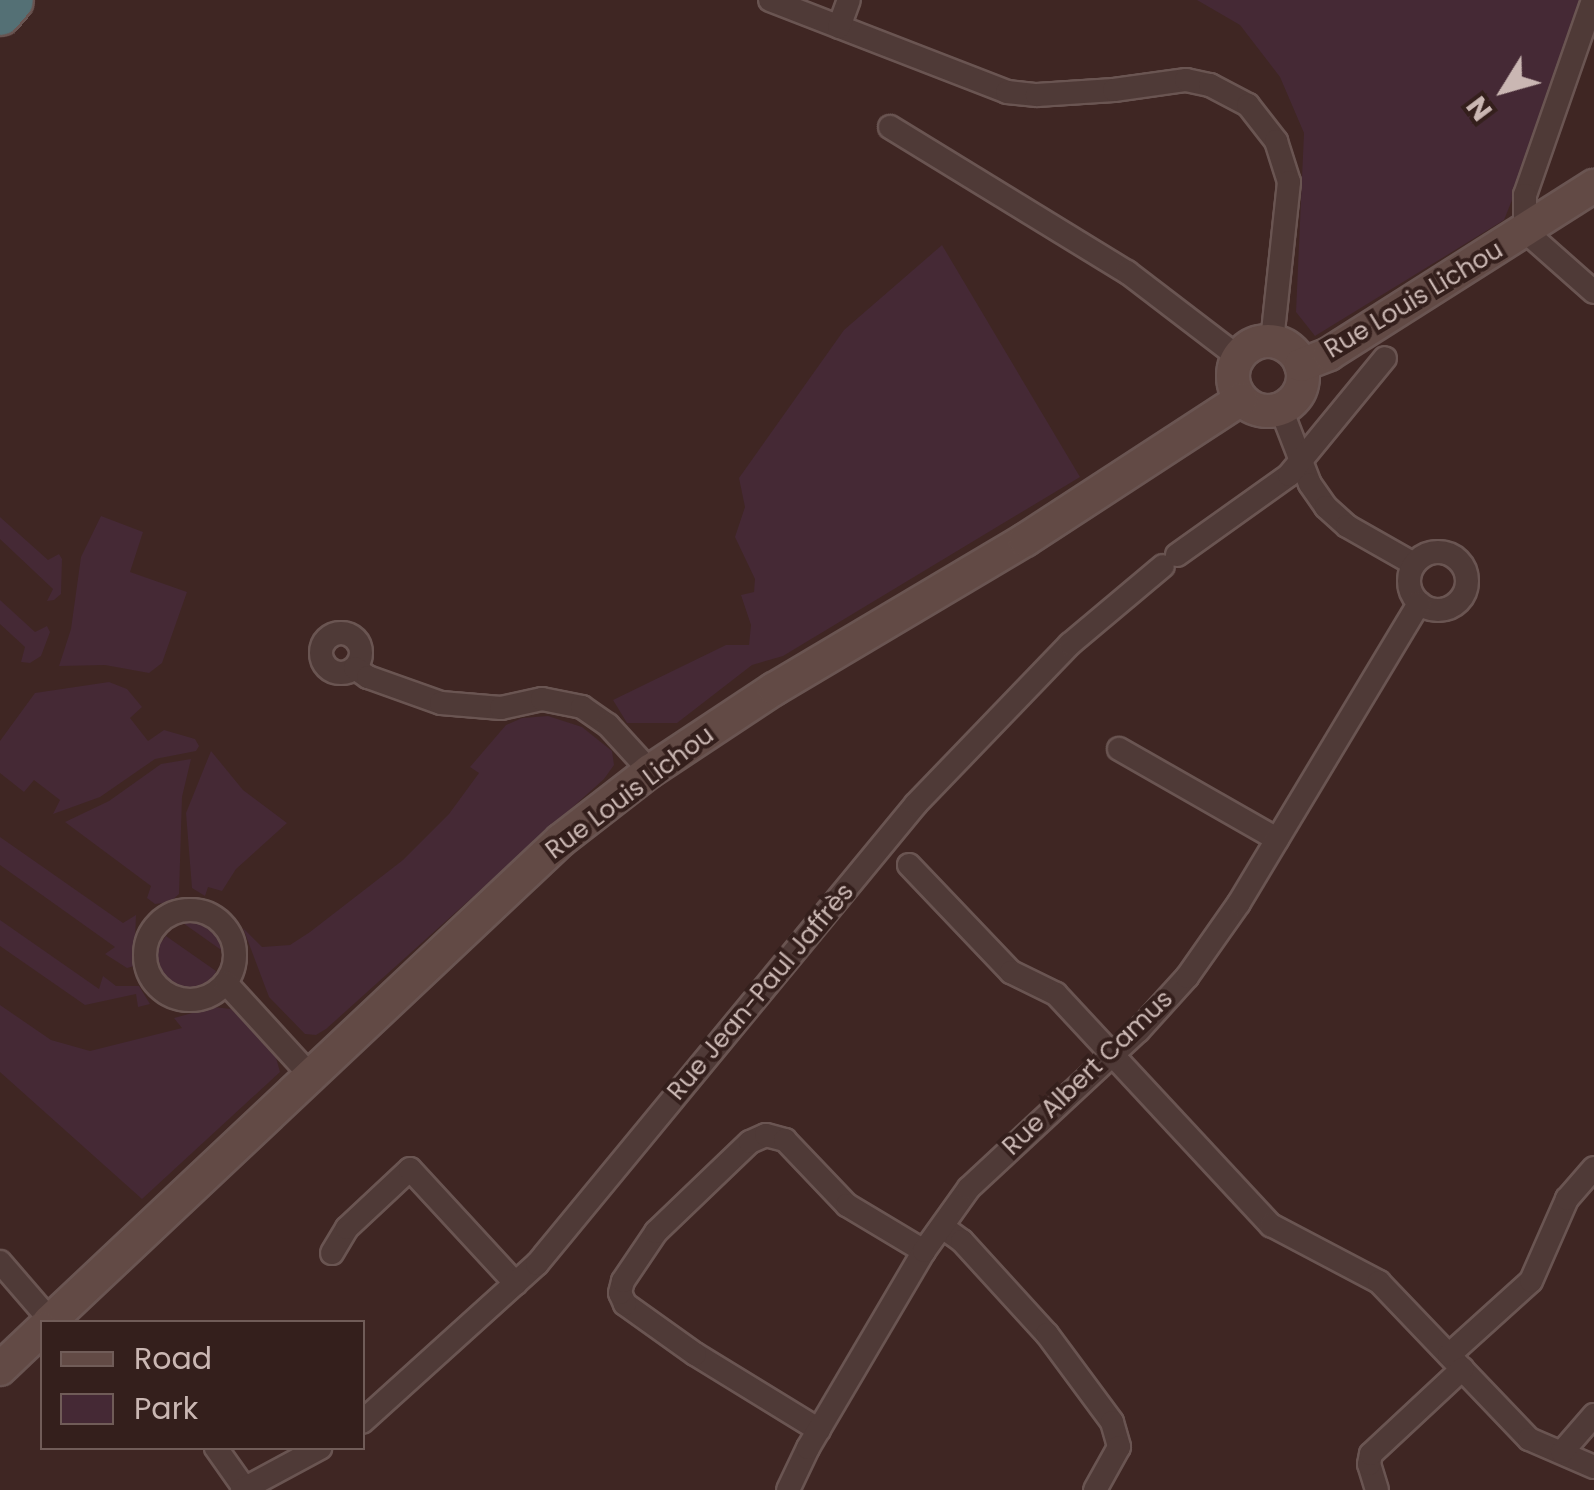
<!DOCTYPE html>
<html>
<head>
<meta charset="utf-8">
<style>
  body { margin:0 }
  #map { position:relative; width:1594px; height:1490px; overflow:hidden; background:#3f2623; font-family:Poppins,sans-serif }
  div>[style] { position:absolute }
  .green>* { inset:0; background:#452935 }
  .roads { filter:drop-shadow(2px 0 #6a5552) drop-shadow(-2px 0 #6a5552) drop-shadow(0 2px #6a5552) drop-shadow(0 -2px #6a5552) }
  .street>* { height:22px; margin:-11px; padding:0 11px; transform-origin:11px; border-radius:11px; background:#4f3a37 }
  .street>.ring { margin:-11px; padding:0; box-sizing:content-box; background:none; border:22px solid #4f3a37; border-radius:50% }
  .secondary>* { height:32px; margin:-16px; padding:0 16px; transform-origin:16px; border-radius:16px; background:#624a45 }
  .secondary>.ring { margin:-16px; padding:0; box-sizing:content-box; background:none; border:32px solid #624a45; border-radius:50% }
  .highway>* { height:42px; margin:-21px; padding:0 21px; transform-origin:21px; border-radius:21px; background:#547075 }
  span { translate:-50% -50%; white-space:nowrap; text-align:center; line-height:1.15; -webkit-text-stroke:8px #341f1c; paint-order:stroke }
  .street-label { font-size:25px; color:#cab7b3 }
  .legend { position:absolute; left:40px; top:1320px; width:325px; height:130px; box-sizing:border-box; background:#341f1c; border:2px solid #705c58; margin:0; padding:12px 18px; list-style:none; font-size:30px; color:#cab7b3 }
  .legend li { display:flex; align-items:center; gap:20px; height:50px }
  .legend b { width:50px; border:2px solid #705c58 }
  .north { position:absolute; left:1454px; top:40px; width:100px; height:100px; -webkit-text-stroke:8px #341f1c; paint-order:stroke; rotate:233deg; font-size:28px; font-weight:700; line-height:40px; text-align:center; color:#cab7b3 }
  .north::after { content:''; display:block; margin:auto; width:35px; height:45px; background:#cab7b3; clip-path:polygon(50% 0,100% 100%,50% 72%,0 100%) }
</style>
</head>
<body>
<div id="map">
  <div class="green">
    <div style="clip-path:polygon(1197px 0,1592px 0,1504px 220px,1315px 336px,1296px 312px,1304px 133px,1280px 77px,1240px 25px)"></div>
    <div style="clip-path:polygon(942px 245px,1080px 477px,783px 656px,752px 665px,677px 723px,627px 723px,613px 700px,726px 645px,749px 645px,751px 625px,741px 595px,754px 592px,755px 579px,735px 537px,745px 507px,739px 478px,844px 330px)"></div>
    <div style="clip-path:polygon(101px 516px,143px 532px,130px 572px,187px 592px,162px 663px,149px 673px,105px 665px,59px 666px,71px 629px,81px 557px)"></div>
    <div style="clip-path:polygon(0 517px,48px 560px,59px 554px,62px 559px,61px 594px,54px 600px,47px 601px,53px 589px,0 539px)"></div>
    <div style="clip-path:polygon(0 600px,35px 632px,47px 626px,50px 632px,41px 656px,30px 663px,21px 662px,25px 647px,0 624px)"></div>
    <div style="clip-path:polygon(109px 682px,127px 689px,142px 707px,130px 718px,148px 741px,164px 730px,195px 739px,199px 746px,196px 751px,155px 759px,100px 797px,53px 814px,60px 800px,34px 780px,24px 792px,0 773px,0 741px,35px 693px)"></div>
    <div style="clip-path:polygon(548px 716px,582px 727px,612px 751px,614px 765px,604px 779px,326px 1029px,316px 1035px,305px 1034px,269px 997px,243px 928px,262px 947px,290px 945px,310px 932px,403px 860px,449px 814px,479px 773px,470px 767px,506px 725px,522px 718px)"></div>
    <div style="clip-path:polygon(211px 751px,243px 790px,287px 823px,236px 869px,222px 891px,208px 887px,205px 896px,192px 888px,186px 813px)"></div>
    <div style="clip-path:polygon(191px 759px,182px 797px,179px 894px,170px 902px,155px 904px,147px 898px,151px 886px,65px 822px,109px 801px,161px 764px)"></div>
    <div style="clip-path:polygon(0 837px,123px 923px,136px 915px,134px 966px,127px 968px,105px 954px,115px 947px,0 865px)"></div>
    <div style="clip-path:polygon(0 920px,99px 989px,103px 976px,116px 986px,139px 986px,150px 1004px,138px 1007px,136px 994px,85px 1005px,0 946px)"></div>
    <div style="clip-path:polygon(199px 922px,220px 938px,224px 952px,183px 923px)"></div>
    <div style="clip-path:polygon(166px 936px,216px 971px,214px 980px,188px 989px,174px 986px,159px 968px,157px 948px)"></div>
    <div style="clip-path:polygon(0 1005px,51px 1040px,90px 1051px,182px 1028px,174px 1018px,214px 1007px,231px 1009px,275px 1054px,280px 1072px,142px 1199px,0 1072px)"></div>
  </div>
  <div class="roads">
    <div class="street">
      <div style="left:770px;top:0;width:254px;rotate:21.2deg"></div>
      <div style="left:1007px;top:92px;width:30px;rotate:6deg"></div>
      <div style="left:1037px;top:95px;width:77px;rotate:-3.7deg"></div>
      <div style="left:1114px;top:90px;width:73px;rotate:-7.9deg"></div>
      <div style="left:1186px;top:80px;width:25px;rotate:12deg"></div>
      <div style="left:1210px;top:85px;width:43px;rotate:27.8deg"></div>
      <div style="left:1248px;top:105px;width:46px;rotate:52.1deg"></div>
      <div style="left:1276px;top:141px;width:43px;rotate:72.4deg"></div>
      <div style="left:1289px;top:182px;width:160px;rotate:96.1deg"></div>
      <div style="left:1593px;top:0;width:207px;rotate:109.2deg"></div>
      <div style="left:1525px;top:195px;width:36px;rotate:90deg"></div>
      <div style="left:1525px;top:231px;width:92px;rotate:41.5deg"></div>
      <div style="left:839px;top:27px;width:29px;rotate:-70deg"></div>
      <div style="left:890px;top:127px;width:278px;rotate:31.5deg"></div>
      <div style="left:1127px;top:272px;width:140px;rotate:37.4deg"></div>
      <div style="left:1281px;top:409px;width:80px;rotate:68.9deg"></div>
      <div style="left:1310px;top:484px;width:28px;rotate:55deg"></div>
      <div style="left:1326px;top:507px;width:28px;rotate:42deg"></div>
      <div style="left:1347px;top:526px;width:77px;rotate:29.6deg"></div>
      <div class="ring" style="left:1409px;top:552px;width:36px;height:36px"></div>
      <div style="left:1177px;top:555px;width:138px;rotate:-35.5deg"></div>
      <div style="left:1289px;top:475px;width:151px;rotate:-50.6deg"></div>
      <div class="ring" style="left:321px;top:633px;width:18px;height:18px"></div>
      <div style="left:355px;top:668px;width:16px;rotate:35deg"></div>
      <div style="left:368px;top:677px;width:77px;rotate:19.6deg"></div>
      <div style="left:441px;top:703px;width:60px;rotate:4.8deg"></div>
      <div style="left:501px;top:708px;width:42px;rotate:-12.4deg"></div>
      <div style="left:542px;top:699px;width:41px;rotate:11.3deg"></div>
      <div style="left:582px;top:707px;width:32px;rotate:35deg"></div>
      <div style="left:608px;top:725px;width:62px;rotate:47.6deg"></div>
      <div style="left:1119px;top:749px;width:182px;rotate:29.7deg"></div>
      <div style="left:909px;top:865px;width:148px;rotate:46.4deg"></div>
      <div style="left:1011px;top:972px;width:50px;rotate:26.1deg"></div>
      <div style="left:1056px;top:994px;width:316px;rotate:47.1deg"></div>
      <div style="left:1271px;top:1225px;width:122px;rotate:27.8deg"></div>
      <div style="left:1379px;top:1282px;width:217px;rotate:46.3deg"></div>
      <div style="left:1529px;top:1439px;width:71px;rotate:23.3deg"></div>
      <div class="ring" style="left:145px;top:910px;width:68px;height:68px"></div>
      <div style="left:226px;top:983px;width:125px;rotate:47.6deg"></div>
      <div style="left:944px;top:1228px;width:22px;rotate:36deg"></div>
      <div style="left:962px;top:1241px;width:126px;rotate:47.6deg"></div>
      <div style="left:1047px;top:1334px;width:109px;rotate:53.5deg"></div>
      <div style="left:1112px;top:1422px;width:26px;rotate:74deg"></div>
      <div style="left:1119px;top:1447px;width:49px;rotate:119.2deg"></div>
      <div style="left:332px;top:1253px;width:29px;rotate:-59deg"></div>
      <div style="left:347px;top:1228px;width:86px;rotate:-43.1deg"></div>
      <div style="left:410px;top:1169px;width:156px;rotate:47.3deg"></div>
      <div style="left:0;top:1262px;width:78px;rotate:49.2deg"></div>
      <div style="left:1449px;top:1355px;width:110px;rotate:-42.1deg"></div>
      <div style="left:1531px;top:1281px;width:90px;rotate:-66.3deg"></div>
      <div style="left:1567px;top:1199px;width:41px;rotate:-48.9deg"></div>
      <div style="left:362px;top:1422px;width:236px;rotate:-42.1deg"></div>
      <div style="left:537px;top:1264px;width:596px;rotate:-50.51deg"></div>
      <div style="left:916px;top:804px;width:222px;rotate:-46.1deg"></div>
      <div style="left:1070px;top:644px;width:121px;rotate:-40deg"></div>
      <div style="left:819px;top:1430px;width:145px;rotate:-148.5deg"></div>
      <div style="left:695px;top:1354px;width:86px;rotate:-144.5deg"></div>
      <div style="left:625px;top:1304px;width:12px;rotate:-114deg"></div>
      <div style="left:620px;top:1293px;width:12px;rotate:-76deg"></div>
      <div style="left:623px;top:1281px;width:59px;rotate:-56deg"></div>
      <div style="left:656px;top:1232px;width:130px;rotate:-43.8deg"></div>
      <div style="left:750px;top:1142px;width:17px;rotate:-24deg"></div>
      <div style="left:766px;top:1135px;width:20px;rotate:15deg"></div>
      <div style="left:785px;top:1140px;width:90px;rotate:46.4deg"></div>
      <div style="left:847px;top:1205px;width:90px;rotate:30.9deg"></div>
      <div style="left:216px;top:1448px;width:50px;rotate:54.7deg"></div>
      <div style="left:1562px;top:1452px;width:49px;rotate:-49.1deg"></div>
      <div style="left:242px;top:1490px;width:89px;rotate:-28.3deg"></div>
      <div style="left:788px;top:1490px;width:47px;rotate:-64.5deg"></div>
      <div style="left:808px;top:1448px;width:229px;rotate:-59.5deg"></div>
      <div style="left:924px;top:1251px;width:77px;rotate:-54.5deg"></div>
      <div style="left:969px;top:1188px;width:231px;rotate:-42.9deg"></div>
      <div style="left:1138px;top:1031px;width:73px;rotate:-47.8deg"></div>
      <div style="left:1187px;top:977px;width:90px;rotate:-54.9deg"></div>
      <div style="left:1239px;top:903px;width:350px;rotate:-59deg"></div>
      <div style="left:1377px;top:1490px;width:27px;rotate:-107deg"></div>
      <div style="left:1369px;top:1464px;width:10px;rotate:-79deg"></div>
      <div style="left:1371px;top:1454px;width:125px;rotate:-43deg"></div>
    </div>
    <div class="secondary">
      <div class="ring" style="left:1233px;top:341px;width:38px;height:38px"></div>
      <div style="left:1301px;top:365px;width:30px;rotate:-21deg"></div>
      <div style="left:1329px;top:354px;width:314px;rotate:-32.4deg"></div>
      <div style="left:49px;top:1322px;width:703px;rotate:-43.27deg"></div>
      <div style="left:561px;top:840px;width:113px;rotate:-37.8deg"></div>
      <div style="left:650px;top:771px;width:149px;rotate:-33.5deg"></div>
      <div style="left:774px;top:689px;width:292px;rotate:-30.7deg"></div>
      <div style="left:1025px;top:540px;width:258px;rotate:-33.1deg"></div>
      <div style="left:0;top:1369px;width:58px;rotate:-43.6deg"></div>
    </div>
    <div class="highway">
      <div style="left:0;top:14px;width:18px;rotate:-49deg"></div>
    </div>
  </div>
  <div class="street-label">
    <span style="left:1414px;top:300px;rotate:-31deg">Rue Louis Lichou</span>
    <span style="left:630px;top:793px;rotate:-37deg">Rue Louis Lichou</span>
    <span style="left:761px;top:992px;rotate:-50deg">Rue Jean-Paul Jaffrès</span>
    <span style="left:1088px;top:1073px;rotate:-44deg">Rue Albert Camus</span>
  </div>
  <ul class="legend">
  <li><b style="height:12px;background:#624a45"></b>Road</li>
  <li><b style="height:28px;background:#452935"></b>Park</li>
  </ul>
  <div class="north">N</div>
</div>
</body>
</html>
